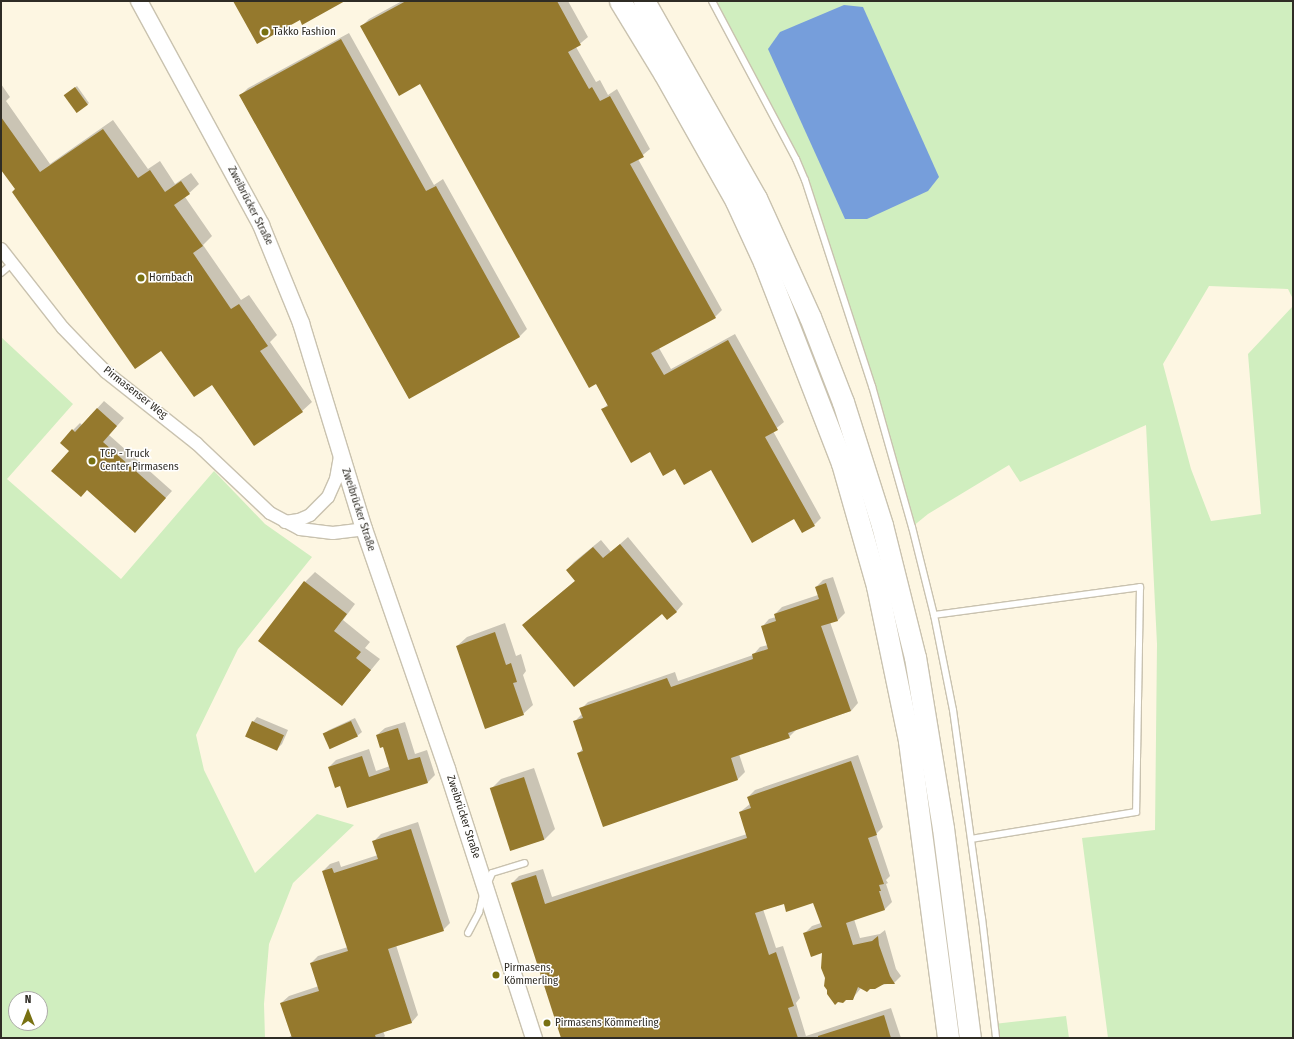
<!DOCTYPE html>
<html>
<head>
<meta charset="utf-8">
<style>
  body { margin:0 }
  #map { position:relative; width:1294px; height:1039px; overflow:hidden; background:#fdf6e2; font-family:"Fira Sans Condensed",sans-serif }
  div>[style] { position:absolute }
  .green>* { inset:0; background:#d0eebf }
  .water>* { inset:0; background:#769edb }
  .shadow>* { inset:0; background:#0003 }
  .building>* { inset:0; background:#95792d; transform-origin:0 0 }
  .roads { filter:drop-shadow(1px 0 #c9c2af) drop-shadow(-1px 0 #c9c2af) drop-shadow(0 1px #c9c2af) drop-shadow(0 -1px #c9c2af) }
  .service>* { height:6px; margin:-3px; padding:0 3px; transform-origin:3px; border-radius:3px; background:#fff }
  .minor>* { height:12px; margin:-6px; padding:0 6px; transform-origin:6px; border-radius:6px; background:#fff }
  .tertiary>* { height:16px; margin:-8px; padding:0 8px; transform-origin:8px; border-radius:8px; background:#fff }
  .trunk>* { height:21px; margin:-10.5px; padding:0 10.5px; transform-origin:10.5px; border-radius:10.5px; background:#fff }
  .dots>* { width:11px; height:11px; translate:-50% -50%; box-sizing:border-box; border:2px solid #fff; border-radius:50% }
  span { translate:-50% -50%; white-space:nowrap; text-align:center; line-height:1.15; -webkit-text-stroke:3px #fff; paint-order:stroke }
  .poi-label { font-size:11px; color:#2f2c25 }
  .left { translate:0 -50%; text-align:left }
  .street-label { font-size:11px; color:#2f2c25 }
  .frame { position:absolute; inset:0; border:2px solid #2f2c25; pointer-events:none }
  .north { position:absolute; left:8px; top:991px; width:40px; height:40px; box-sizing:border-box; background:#fff; border:1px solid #acaba8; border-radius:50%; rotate:0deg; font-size:11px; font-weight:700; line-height:16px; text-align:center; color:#2f2c25 }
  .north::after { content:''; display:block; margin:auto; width:14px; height:18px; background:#787112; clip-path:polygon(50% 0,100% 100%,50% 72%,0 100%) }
</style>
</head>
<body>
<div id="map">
  <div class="green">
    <div style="clip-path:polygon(723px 1px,1293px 1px,1293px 299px,1288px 289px,1209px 286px,1163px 364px,1191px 469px,1211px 521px,1261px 514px,1248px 354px,1293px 306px,1293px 1038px,1108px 1038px,1082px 838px,1155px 830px,1157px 644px,1146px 425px,1020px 482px,1009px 465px,928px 514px,912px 527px,872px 386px,805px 180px,713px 4px)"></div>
    <div style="clip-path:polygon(evenodd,1px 337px,73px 404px,7px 479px,121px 579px,214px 471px,265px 524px,312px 557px,238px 649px,196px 735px,204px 770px,255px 873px,317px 814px,354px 825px,293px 883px,269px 944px,264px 1004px,265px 1038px,1px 1038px,1px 337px,16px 999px,40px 999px,40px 1023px,16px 1023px,16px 999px)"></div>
    <div style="clip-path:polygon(1066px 1016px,1069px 1038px,996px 1038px,994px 1024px)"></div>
  </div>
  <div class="water">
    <div style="clip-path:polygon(844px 5px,863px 7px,939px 177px,928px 191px,867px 219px,845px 219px,768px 49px,780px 32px)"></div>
  </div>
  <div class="shadow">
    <div style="clip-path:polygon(402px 1px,568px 1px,588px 37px,576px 47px,596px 82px,600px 80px,608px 95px,617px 89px,650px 149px,638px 159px,722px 310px,715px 317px,659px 348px,671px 369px,735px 334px,784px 422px,773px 431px,821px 518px,814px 525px,795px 517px,711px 468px,676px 468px,651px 451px,602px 410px,608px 404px,420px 83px,361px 27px,369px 19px)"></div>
    <div style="clip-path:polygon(349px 33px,434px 185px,443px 179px,527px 329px,520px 336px,409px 398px,240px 96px,248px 88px)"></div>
    <div style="clip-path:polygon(1px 84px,10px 97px,6px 101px,50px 164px,113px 120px,148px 169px,160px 161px,175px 184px,191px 173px,199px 184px,185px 197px,212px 236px,203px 245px,241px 300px,249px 295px,277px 335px,270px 342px,312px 402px,302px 411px,212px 383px,162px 349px,16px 189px,1px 168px)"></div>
    <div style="clip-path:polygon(77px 86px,89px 103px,87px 105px,65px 95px)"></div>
    <div style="clip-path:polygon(104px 401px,124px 418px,109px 435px,172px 491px,142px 524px,71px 451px,73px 430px,80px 423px,82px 425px)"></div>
    <div style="clip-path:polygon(628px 537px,683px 604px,676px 612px,523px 625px,576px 580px,567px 570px,574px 562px,601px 540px,611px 552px)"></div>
    <div style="clip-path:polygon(315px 572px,355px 604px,343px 620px,370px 642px,365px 648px,380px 659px,342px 705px,305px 582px)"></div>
    <div style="clip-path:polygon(833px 577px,845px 613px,838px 620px,830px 622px,858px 703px,851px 711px,797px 729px,789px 737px,739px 754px,745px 772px,738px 779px,604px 826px,579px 753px,583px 748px,574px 722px,582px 714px,581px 709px,588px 702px,675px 672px,678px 681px,753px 655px,760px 647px,768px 645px,762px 627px,769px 619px,776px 617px,775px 614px,782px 607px,818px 595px,816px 587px,823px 580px)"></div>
    <div style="clip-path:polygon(505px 623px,516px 656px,521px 654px,526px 671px,523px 675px,533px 705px,523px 714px,457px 646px,467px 637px)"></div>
    <div style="clip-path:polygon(257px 717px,288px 730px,282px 744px,278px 748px,253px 722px)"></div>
    <div style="clip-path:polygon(355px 718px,362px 732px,357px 736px,324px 734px,329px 730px)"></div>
    <div style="clip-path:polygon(405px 722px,415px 754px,427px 750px,435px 775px,428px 782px,341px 785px,329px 767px,336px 760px,369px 749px,376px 771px,390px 766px,384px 745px,377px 735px,385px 728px)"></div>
    <div style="clip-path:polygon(858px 755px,883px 827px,876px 834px,890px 876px,886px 880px,888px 883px,886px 884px,892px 902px,885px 909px,854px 919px,860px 938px,880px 934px,885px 930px,896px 969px,901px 976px,894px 983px,861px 988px,852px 999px,826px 977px,823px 952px,805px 933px,812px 926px,821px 923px,814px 901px,784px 903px,763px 909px,776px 948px,783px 946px,800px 998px,796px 1003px,806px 1036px,891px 1008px,901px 1038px,562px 1038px,512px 883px,519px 876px,543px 869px,552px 897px,747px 834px,740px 812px,750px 804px,748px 797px,755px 790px)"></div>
    <div style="clip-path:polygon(534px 768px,555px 829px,545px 839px,512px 850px,491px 789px,501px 779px)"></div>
    <div style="clip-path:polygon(418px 822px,450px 923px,443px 930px,396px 945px,418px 1015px,411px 1023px,383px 1031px,385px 1036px,383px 1038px,288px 1038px,292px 1035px,281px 1003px,289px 996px,319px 986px,311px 963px,318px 956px,348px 947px,323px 871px,330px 864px,339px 861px,341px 867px,378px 855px,374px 841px,381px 834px)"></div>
  </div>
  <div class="building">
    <div style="clip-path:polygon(233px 1px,345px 1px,302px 25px,300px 20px,257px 44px)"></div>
    <div style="clip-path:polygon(406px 1px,557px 1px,581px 45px,568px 52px,589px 89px,592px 87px,600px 101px,610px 96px,644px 157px,630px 164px,716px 318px,651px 353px,664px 375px,728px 340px,778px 430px,765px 437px,815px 526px,802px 533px,794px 519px,752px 543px,711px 470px,684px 485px,675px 469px,663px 476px,650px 452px,631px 463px,601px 409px,608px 406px,596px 384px,589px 388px,420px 84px,399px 96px,360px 26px)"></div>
    <div style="clip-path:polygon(341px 39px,426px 191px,436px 186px,520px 337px,409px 399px,239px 95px)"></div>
    <div style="left:75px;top:87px;width:22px;height:14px;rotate:54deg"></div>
    <div style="clip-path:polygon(1px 117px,40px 172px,103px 129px,138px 178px,150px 170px,165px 192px,181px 181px,190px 194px,174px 205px,203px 246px,193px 253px,231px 309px,239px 304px,268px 346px,260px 351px,303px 412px,254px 446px,212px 385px,194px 397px,161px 351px,135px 369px,12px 192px,15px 189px,1px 170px)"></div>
    <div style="clip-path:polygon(97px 408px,117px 426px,103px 442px,166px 498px,135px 533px,87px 490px,81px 497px,51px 471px,69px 451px,60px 443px,72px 429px,75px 432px)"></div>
    <div style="clip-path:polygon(620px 544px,677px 612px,667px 620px,662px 614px,574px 687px,522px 625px,575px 581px,566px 570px,593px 547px,603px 558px)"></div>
    <div style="clip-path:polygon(304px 581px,347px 614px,334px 631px,361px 652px,356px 658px,371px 670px,342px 706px,258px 641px)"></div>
    <div style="clip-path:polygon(826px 583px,838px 621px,821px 626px,851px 711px,788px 733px,790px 738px,731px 758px,738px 780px,603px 827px,577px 753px,583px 751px,573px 721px,583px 718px,579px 708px,667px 678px,671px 687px,753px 659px,752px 654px,768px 649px,761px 626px,776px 621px,774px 614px,819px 599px,815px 587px)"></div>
    <div style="clip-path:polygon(495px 632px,506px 665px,511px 663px,517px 682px,513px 683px,524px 715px,485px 729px,456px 646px)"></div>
    <div style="left:252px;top:721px;width:35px;height:17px;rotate:24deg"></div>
    <div style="left:351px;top:721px;width:17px;height:31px;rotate:66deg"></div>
    <div style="clip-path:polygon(398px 728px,408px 760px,420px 757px,428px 783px,347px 808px,340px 786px,335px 788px,328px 767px,362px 756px,369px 777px,390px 770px,383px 747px,380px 748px,376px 735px)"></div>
    <div style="clip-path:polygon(851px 761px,877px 835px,868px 838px,884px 884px,879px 885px,881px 891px,879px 891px,885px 910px,846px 923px,853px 945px,872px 941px,878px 936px,879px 945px,890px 976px,895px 984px,884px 984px,875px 989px,870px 989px,867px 992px,858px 987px,853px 1000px,846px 1000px,843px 1003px,838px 1002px,835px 1005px,827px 994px,827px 990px,824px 986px,825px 978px,821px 968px,822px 953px,811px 957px,803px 933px,822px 927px,813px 903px,786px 912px,784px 904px,755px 913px,769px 955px,776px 952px,794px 1006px,788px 1008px,798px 1038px,561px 1038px,511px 883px,536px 875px,545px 904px,747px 838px,739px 812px,751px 808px,747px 797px)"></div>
    <div style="left:524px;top:777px;width:66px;height:36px;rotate:72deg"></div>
    <div style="clip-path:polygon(411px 829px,444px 931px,388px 949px,412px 1023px,375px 1035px,376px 1038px,292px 1038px,280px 1003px,319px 991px,310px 963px,348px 951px,322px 871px,332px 868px,334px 873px,378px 859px,372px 841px)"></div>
    <div style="clip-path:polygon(884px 1015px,891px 1038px,818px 1038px,818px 1036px)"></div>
  </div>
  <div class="roads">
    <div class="service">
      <div style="left:712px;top:1px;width:179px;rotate:62deg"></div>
      <div style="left:796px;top:159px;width:23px;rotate:67deg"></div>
      <div style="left:805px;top:180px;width:217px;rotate:72deg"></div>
      <div style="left:872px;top:386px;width:147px;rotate:74.2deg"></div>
      <div style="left:912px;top:527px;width:91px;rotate:76deg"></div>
      <div style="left:934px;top:615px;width:97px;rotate:78.7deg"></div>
      <div style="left:953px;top:710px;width:210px;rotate:82.1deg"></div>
      <div style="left:982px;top:918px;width:121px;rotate:83.3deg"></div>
      <div style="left:1px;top:273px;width:16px;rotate:-40deg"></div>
      <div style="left:934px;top:615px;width:208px;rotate:-7.7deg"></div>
      <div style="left:1140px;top:587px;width:225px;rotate:91deg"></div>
      <div style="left:1136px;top:812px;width:166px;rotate:170.7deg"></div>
      <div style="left:487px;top:885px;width:13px;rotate:-67deg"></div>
      <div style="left:492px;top:873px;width:34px;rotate:-17deg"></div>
      <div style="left:468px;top:933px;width:24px;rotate:-62deg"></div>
      <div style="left:479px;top:912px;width:17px;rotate:-77deg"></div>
    </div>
    <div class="minor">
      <div style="left:1px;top:249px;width:100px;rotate:51.9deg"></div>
      <div style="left:63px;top:328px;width:29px;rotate:46deg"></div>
      <div style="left:83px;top:349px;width:33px;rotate:45deg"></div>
      <div style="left:106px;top:372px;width:115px;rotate:38.3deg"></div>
      <div style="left:196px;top:443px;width:102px;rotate:43.4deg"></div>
      <div style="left:270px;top:513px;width:34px;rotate:28deg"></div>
      <div style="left:300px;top:529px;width:33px;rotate:7deg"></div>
      <div style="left:333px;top:533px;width:31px;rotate:-7deg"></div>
      <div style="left:285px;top:522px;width:14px;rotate:-8deg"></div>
      <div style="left:299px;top:520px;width:12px;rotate:-24deg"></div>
      <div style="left:310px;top:515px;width:25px;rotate:-45deg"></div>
      <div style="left:328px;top:497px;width:20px;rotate:-66deg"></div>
      <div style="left:336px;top:479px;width:23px;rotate:-80deg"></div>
    </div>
    <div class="tertiary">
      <div style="left:139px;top:1px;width:255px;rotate:61.4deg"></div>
      <div style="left:261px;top:225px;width:106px;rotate:67.8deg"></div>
      <div style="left:301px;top:323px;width:215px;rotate:73deg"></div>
      <div style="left:364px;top:529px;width:254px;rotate:70.9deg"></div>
      <div style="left:447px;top:769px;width:283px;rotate:72.1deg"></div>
    </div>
    <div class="trunk">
      <div style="left:620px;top:1px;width:84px;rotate:58.6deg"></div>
      <div style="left:664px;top:73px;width:147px;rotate:60.6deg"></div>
      <div style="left:736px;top:201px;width:67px;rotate:65.3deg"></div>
      <div style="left:764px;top:262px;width:216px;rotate:68.8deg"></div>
      <div style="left:842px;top:463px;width:128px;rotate:74.1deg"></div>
      <div style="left:877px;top:586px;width:158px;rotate:78.3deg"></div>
      <div style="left:909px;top:741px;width:300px;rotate:82.5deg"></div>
      <div style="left:644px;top:1px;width:227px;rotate:60.4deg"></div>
      <div style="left:756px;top:198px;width:131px;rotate:65.6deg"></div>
      <div style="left:810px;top:317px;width:91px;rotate:68.8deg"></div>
      <div style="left:843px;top:402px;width:129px;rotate:72.4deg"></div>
      <div style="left:882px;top:525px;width:136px;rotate:76deg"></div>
      <div style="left:915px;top:657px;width:173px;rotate:80.7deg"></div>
      <div style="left:943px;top:828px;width:212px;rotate:82.7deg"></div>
    </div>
  </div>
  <div class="dots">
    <div style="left:265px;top:32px;background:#787112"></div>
    <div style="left:141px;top:278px;background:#787112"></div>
    <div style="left:92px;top:461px;background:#787112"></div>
    <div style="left:496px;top:975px;background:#787112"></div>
    <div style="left:547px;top:1023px;background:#787112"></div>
  </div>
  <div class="poi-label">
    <span class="left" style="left:273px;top:32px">Takko Fashion</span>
    <span class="left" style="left:149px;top:278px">Hornbach</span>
    <span class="left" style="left:100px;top:461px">TCP - Truck<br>Center Pirmasens</span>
    <span class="left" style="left:504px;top:975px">Pirmasens,<br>Kömmerling</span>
    <span class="left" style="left:555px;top:1023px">Pirmasens Kömmerling</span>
  </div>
  <div class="street-label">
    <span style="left:250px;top:206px;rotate:63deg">Zweibrücker Straße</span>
    <span style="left:135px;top:393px;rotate:38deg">Pirmasenser Weg</span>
    <span style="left:358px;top:510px;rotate:72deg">Zweibrücker Straße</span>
    <span style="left:463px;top:817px;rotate:72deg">Zweibrücker Straße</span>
  </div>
  <div class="frame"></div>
  <div class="north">N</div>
</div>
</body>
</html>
